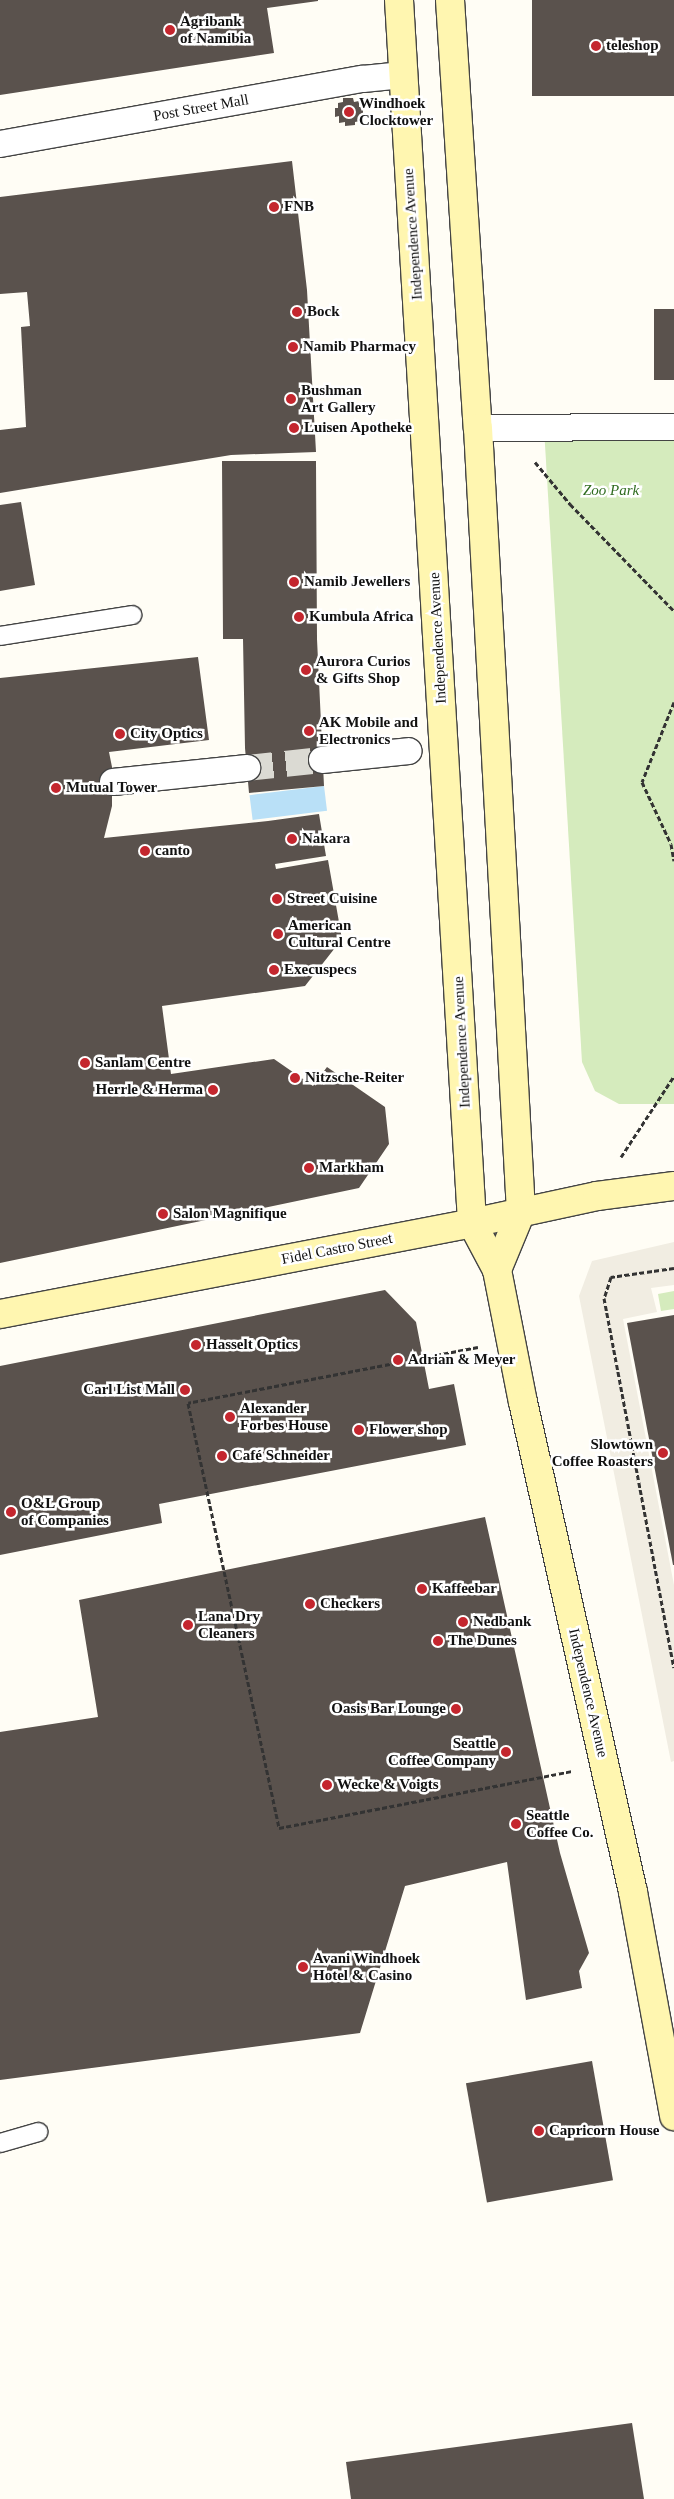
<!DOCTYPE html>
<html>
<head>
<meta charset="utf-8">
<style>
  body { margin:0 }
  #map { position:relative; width:674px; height:2499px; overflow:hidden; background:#fffdf5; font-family:Georgia,serif }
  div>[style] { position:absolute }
  .green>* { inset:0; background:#d5ebbd }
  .plaza>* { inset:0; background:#f1ede2 }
  .water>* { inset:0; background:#b9e0f7; transform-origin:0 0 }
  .building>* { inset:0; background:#5a524d; transform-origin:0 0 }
  .pedestrian-tunnel>* { height:26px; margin-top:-13px; transform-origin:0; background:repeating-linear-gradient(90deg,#dbdad3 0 26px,transparent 0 39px) }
  .path>* { height:3px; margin-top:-1.5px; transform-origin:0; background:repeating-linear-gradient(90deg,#333 0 5px,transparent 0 7.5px) }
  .roads { filter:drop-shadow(1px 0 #444) drop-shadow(-1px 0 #444) drop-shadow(0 1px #444) drop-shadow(0 -1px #444) }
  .service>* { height:18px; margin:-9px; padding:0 9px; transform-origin:9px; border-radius:9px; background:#fff }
  .pedestrian>* { height:26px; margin:-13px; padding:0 13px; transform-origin:13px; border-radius:13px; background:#fff }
  .secondary>* { height:28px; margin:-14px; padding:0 14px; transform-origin:14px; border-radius:14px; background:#fff6b0 }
  .dots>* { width:14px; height:14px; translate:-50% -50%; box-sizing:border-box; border:2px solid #fff; border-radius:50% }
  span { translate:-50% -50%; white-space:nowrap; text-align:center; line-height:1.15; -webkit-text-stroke:5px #fff; paint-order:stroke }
  .poi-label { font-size:15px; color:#111; font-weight:700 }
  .left { translate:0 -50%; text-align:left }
  .right { translate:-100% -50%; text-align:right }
  .street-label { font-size:15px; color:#111 }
  .park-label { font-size:15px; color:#2f6b1f; font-style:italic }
</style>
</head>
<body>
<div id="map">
  <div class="green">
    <div style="clip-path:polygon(674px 427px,674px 1104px,619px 1104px,595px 1091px,582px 1062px,544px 428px)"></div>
    <div style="clip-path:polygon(674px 1291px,674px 1309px,661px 1311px,658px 1294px)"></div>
  </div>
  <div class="plaza">
    <div style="clip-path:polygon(674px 1242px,674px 1285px,651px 1288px,657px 1312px,623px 1319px,674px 1585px,674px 1761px,671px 1762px,579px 1296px,592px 1261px)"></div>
  </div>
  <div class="water">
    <div style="left:324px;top:786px;width:25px;height:75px;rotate:83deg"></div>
  </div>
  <div class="building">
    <div style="clip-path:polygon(0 0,318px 0,318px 1px,267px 8px,274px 53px,0 95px)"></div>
    <div style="left:532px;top:0;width:142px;height:96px"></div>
    <div style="clip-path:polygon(343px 98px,353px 98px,354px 102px,359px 101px,359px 107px,363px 107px,363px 115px,360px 115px,360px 121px,355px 122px,355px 125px,345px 126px,345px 122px,339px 123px,339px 116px,335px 117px,335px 108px,338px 108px,338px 103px,343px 102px)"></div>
    <div style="clip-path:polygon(292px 161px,307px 290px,316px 452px,231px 455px,0 493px,0 430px,26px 427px,21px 327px,30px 326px,27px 292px,0 294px,0 197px)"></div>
    <div style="left:674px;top:309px;width:71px;height:20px;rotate:90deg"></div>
    <div style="clip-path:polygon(222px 461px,316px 461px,317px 639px,324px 786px,249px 793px,245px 748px,243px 639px,223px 639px)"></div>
    <div style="clip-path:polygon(21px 502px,35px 585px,0 591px,0 505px)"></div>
    <div style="clip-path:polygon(198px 657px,209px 740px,109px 752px,112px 767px,112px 806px,104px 838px,268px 821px,319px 814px,326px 856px,275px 864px,276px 869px,328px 860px,342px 939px,305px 986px,162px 1006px,171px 1074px,274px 1059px,313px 1086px,327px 1067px,385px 1107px,389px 1144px,359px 1188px,0 1263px,0 678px)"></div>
    <div style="clip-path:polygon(385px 1290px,416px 1322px,429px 1389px,454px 1384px,466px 1445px,159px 1504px,162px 1523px,0 1555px,0 1366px)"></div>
    <div style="clip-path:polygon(674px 1315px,674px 1565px,673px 1565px,627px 1323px)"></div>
    <div style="clip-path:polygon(485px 1517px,560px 1853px,589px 1953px,579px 1971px,582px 1988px,526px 2000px,507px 1862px,405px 1886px,360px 2033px,0 2080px,0 1732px,98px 1717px,79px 1600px)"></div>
    <div style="left:592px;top:2061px;width:121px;height:128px;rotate:80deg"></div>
    <div style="clip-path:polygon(632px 2423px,644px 2499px,351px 2499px,346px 2462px)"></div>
  </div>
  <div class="pedestrian-tunnel">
    <div style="left:247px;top:768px;width:75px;rotate:-6.1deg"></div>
  </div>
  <div class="path">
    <div style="left:535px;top:462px;width:55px;rotate:50.2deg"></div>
    <div style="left:570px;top:504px;width:149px;rotate:45.8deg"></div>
    <div style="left:674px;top:702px;width:86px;rotate:111.8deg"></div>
    <div style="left:642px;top:782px;width:68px;rotate:64.9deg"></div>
    <div style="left:671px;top:844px;width:17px;rotate:80deg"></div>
    <div style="left:621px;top:1157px;width:97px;rotate:-56.8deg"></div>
    <div style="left:674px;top:1268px;width:64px;rotate:171.9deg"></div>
    <div style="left:611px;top:1277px;width:22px;rotate:108deg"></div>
    <div style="left:604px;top:1298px;width:376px;rotate:79.3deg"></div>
    <div style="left:478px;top:1347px;width:295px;rotate:169.1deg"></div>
    <div style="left:188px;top:1403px;width:435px;rotate:77.9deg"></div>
    <div style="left:279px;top:1828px;width:298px;rotate:-11deg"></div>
  </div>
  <div class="roads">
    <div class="service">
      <div style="left:0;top:636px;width:134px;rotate:-9deg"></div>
      <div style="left:0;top:2143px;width:40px;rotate:-16deg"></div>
    </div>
    <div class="pedestrian">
      <div style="left:0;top:144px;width:369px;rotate:-10.2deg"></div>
      <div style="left:363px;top:79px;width:40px;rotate:-5.7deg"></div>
      <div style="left:478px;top:428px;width:196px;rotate:-0.3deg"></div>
      <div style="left:322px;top:760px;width:87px;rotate:-5.9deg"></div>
      <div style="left:113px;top:782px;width:135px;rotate:-6deg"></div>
    </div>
    <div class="secondary">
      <div style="left:399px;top:0;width:1225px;rotate:86.58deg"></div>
      <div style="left:472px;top:1223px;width:53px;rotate:62deg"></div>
      <div style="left:497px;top:1270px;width:135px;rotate:78.9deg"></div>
      <div style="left:523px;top:1402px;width:502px;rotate:77.35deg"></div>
      <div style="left:633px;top:1892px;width:228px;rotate:79.6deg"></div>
      <div style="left:450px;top:0;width:429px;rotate:86.3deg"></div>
      <div style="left:478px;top:428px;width:785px;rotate:86.86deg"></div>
      <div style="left:521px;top:1212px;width:63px;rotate:112.5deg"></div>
      <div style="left:0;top:1314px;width:481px;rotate:-10.9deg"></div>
      <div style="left:472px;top:1223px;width:128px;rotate:-12.2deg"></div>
      <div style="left:597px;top:1196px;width:78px;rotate:-7.4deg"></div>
    </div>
  </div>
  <div class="dots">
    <div style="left:170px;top:30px;background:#c4262e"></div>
    <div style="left:596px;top:46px;background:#c4262e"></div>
    <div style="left:349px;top:112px;background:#c4262e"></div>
    <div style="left:274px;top:207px;background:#c4262e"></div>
    <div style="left:297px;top:312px;background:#c4262e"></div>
    <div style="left:293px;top:347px;background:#c4262e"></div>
    <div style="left:291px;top:399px;background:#c4262e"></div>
    <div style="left:294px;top:428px;background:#c4262e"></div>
    <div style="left:294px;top:582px;background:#c4262e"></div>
    <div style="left:299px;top:617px;background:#c4262e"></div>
    <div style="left:306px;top:670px;background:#c4262e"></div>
    <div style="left:309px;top:731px;background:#c4262e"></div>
    <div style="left:120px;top:734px;background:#c4262e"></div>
    <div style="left:56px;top:788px;background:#c4262e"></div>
    <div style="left:292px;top:839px;background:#c4262e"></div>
    <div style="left:145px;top:851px;background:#c4262e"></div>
    <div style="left:277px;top:899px;background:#c4262e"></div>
    <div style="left:278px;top:934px;background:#c4262e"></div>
    <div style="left:274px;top:970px;background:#c4262e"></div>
    <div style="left:85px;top:1063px;background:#c4262e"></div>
    <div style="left:295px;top:1078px;background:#c4262e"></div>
    <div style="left:213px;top:1090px;background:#c4262e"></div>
    <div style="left:309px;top:1168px;background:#c4262e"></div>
    <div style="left:163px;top:1214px;background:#c4262e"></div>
    <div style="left:196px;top:1345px;background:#c4262e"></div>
    <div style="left:398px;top:1360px;background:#c4262e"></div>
    <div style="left:185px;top:1390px;background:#c4262e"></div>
    <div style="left:230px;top:1417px;background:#c4262e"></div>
    <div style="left:359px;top:1430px;background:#c4262e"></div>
    <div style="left:663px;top:1453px;background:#c4262e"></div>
    <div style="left:222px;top:1456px;background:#c4262e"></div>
    <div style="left:11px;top:1512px;background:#c4262e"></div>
    <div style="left:422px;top:1589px;background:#c4262e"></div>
    <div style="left:310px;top:1604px;background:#c4262e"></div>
    <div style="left:463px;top:1622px;background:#c4262e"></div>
    <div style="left:188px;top:1625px;background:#c4262e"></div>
    <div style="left:438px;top:1641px;background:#c4262e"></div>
    <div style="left:456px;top:1709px;background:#c4262e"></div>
    <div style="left:506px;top:1752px;background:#c4262e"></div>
    <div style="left:327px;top:1785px;background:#c4262e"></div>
    <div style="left:516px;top:1824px;background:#c4262e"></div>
    <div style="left:303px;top:1967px;background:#c4262e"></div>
    <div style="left:539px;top:2131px;background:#c4262e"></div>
  </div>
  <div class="poi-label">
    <span class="left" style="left:180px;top:30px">Agribank<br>of Namibia</span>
    <span class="left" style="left:606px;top:46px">teleshop</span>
    <span class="left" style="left:359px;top:112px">Windhoek<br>Clocktower</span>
    <span class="left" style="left:284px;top:207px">FNB</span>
    <span class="left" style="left:307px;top:312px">Bock</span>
    <span class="left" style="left:303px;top:347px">Namib Pharmacy</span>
    <span class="left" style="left:301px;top:399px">Bushman<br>Art Gallery</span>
    <span class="left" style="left:304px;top:428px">Luisen Apotheke</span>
    <span class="left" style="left:304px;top:582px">Namib Jewellers</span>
    <span class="left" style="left:309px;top:617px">Kumbula Africa</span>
    <span class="left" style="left:316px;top:670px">Aurora Curios<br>&amp; Gifts Shop</span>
    <span class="left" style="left:319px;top:731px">AK Mobile and<br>Electronics</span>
    <span class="left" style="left:130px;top:734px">City Optics</span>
    <span class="left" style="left:66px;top:788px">Mutual Tower</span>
    <span class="left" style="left:302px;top:839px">Nakara</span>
    <span class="left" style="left:155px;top:851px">canto</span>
    <span class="left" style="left:287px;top:899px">Street Cuisine</span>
    <span class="left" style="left:288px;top:934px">American<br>Cultural Centre</span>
    <span class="left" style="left:284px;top:970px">Execuspecs</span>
    <span class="left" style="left:95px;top:1063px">Sanlam Centre</span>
    <span class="left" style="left:305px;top:1078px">Nitzsche-Reiter</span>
    <span class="right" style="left:203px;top:1090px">Herrle &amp; Herma</span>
    <span class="left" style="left:319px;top:1168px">Markham</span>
    <span class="left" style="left:173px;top:1214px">Salon Magnifique</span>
    <span class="left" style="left:206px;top:1345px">Hasselt Optics</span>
    <span class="left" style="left:408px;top:1360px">Adrian &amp; Meyer</span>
    <span class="right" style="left:175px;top:1390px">Carl List Mall</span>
    <span class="left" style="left:240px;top:1417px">Alexander<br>Forbes House</span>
    <span class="left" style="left:369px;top:1430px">Flower shop</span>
    <span class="right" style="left:653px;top:1453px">Slowtown<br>Coffee Roasters</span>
    <span class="left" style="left:232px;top:1456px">Café Schneider</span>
    <span class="left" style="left:21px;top:1512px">O&amp;L Group<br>of Companies</span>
    <span class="left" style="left:432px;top:1589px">Kaffeebar</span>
    <span class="left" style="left:320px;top:1604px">Checkers</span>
    <span class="left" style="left:198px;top:1625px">Lana Dry<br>Cleaners</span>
    <span class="left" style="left:473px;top:1622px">Nedbank</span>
    <span class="left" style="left:448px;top:1641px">The Dunes</span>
    <span class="right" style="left:446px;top:1709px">Oasis Bar Lounge</span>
    <span class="right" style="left:496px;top:1752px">Seattle<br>Coffee Company</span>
    <span class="left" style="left:337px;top:1785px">Wecke &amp; Voigts</span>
    <span class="left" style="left:526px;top:1824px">Seattle<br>Coffee Co.</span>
    <span class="left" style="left:313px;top:1967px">Avani Windhoek<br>Hotel &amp; Casino</span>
    <span class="left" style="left:549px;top:2131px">Capricorn House</span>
  </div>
  <div class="street-label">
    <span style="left:201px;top:108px;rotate:-10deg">Post Street Mall</span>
    <span style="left:413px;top:234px;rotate:-94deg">Independence Avenue</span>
    <span style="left:438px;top:638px;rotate:-93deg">Independence Avenue</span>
    <span style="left:462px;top:1042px;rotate:-93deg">Independence Avenue</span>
    <span style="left:337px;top:1249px;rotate:-11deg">Fidel Castro Street</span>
    <span style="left:588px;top:1693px;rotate:77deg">Independence Avenue</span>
  </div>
  <div class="park-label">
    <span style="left:611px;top:491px">Zoo Park</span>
  </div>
</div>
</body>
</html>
